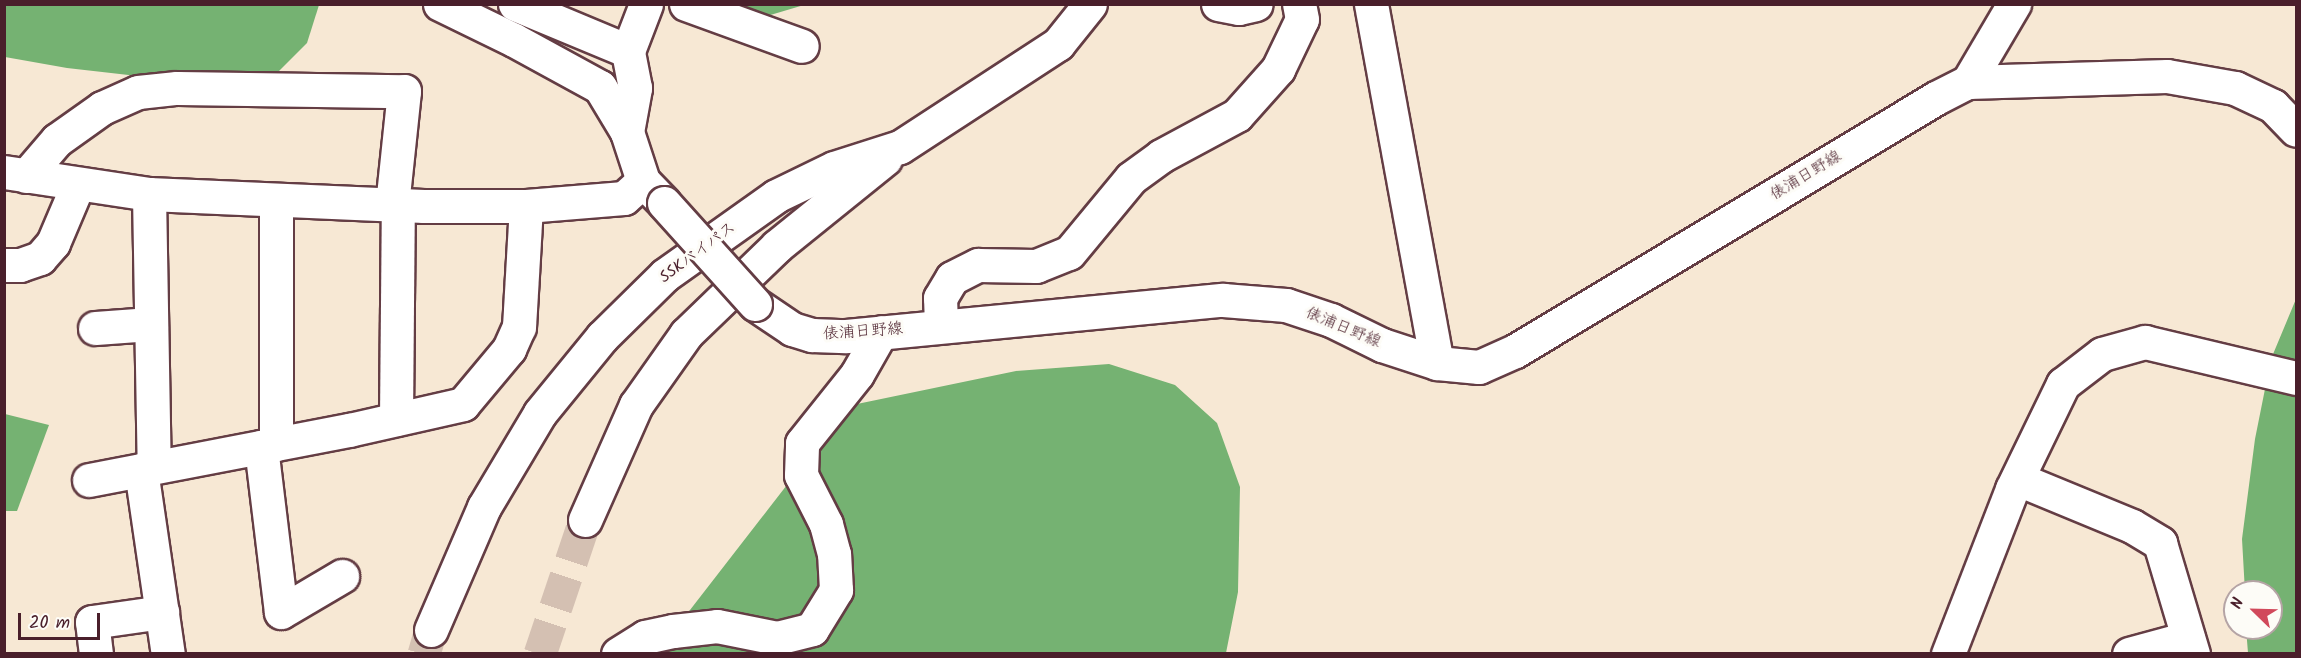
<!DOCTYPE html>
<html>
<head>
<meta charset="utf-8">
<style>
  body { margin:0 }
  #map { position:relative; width:2301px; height:658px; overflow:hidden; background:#f7e8d4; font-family:Kalam,"Klee One",sans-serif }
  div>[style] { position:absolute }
  .forest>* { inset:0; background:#75b272 }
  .tertiary-tunnel>* { height:33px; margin-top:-16.5px; transform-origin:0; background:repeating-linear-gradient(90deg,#d4c0b2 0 33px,transparent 0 49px) }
  .roads { filter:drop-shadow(2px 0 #643d44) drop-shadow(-2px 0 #643d44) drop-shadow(0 2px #643d44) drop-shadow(0 -2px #643d44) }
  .minor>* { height:33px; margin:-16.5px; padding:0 16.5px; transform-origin:16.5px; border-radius:16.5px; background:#fff }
  .tertiary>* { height:33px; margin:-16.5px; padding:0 16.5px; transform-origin:16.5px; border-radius:16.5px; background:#fff }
  .secondary>* { height:33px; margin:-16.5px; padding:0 16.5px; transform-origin:16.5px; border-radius:16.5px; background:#fff }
  .bridges { filter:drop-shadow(2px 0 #643d44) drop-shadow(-2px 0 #643d44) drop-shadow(0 2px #643d44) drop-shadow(0 -2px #643d44) }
  .secondary-bridge>* { height:33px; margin:-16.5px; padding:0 16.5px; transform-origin:16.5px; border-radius:16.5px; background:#fff }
  span { translate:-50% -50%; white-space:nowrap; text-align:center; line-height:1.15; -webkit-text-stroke:6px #fdfcf7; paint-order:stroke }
  .street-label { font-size:16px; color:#4a1f2b }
  .frame { position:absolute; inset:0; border:6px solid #4a1f2b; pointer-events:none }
  .north { position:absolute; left:2223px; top:580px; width:60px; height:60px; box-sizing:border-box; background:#fdfcf7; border:2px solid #b5a4a5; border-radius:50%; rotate:293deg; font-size:16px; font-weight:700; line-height:24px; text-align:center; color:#4a1f2b }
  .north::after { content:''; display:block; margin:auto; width:21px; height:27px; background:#d1495b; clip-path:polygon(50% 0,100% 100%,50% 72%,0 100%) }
  .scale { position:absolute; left:18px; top:613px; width:82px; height:27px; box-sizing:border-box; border:3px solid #4a1f2b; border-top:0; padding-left:8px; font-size:18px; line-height:21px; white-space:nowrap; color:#4a1f2b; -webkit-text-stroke:4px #fdfcf7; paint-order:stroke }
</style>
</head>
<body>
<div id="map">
  <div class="forest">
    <div style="clip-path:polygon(4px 5px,319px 5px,307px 43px,260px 90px,67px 68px,5px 57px)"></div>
    <div style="clip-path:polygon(704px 5px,804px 5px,757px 19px)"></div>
    <div style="clip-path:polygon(2296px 299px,2296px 653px,2248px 653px,2246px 628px,2271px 628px,2271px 592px,2245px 592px,2242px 539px,2255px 439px,2271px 359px)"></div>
    <div style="clip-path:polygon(1109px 364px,1175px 385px,1217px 423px,1240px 487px,1238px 592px,1226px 653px,649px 654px,690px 610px,797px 472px,857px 404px,1016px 371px)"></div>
    <div style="clip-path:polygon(5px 414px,49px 425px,17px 511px,5px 511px)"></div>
  </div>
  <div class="tertiary-tunnel">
    <div style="left:424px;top:654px;width:25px;rotate:-74deg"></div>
    <div style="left:540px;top:654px;width:141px;rotate:-71.4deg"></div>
  </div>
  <div class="roads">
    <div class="minor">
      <div style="left:515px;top:4px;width:122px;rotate:22.6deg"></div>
      <div style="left:628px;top:51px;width:50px;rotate:-69deg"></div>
      <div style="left:686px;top:4px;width:123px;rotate:19.9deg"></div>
      <div style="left:1968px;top:82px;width:91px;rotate:-59.5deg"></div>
      <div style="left:627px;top:132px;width:45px;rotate:-79.7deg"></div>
      <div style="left:635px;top:88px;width:38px;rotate:-101deg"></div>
      <div style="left:4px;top:172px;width:147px;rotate:8.6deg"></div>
      <div style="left:149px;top:194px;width:275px;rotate:2.5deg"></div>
      <div style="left:424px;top:206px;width:102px"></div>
      <div style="left:526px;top:206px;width:98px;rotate:-4.7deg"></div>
      <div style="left:624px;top:198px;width:25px;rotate:-42deg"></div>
      <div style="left:26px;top:176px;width:48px;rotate:-49.3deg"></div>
      <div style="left:57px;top:140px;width:55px;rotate:-35.4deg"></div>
      <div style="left:102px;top:108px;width:39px;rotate:-24deg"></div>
      <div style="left:138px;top:92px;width:39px;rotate:-6deg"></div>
      <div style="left:177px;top:88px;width:227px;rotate:0.8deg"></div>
      <div style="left:404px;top:91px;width:115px;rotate:96deg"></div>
      <div style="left:149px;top:194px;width:273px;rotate:89deg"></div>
      <div style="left:276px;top:200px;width:244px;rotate:90deg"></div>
      <div style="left:4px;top:265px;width:16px"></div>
      <div style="left:20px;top:265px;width:21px;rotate:-19deg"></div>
      <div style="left:40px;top:258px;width:20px;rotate:-49deg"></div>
      <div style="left:53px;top:243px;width:64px;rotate:-67deg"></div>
      <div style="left:941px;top:325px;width:27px;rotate:-92deg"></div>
      <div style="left:940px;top:298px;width:23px;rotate:-59deg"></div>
      <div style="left:952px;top:278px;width:29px;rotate:-27deg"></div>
      <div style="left:978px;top:265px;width:58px;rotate:1deg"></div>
      <div style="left:1036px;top:266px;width:35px;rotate:-22deg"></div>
      <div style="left:1069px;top:253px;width:97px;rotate:-50.4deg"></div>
      <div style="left:1131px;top:178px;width:37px;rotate:-36deg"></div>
      <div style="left:1161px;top:156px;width:86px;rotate:-28.3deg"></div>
      <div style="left:1237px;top:115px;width:62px;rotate:-48.3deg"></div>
      <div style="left:1278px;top:69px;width:55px;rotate:-64.4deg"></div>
      <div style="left:1302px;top:19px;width:15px;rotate:-101deg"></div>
      <div style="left:95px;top:328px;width:56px;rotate:-4.1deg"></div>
      <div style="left:396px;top:419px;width:214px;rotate:-89.5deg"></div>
      <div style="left:261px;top:447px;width:166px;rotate:83.1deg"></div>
      <div style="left:281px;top:612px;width:71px;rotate:-30.5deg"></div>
      <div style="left:141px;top:470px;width:186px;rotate:81.7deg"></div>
      <div style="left:2018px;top:479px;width:123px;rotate:22.4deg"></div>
      <div style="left:2132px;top:526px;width:33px;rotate:31deg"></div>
      <div style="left:2160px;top:543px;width:116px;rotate:73.4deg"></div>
      <div style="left:89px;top:480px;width:265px;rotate:-10.9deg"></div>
      <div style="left:349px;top:430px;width:117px;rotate:-12.8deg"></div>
      <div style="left:463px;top:404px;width:72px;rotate:-50.1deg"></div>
      <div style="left:509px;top:349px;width:24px;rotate:-66deg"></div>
      <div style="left:519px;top:327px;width:121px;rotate:-86.7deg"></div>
      <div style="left:96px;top:654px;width:32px;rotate:-97deg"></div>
      <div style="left:92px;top:622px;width:71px;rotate:-8.1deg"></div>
      <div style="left:618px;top:654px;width:32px;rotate:-32deg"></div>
      <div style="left:645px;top:637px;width:29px;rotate:-12deg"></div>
      <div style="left:673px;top:631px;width:44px;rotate:-6.5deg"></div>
      <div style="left:717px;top:626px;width:61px;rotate:11.3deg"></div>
      <div style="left:777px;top:638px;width:36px;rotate:-14deg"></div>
      <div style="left:812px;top:629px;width:46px;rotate:-58.4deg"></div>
      <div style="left:836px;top:590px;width:36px;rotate:-93deg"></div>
      <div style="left:834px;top:554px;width:31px;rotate:-105deg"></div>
      <div style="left:826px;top:524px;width:55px;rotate:-117deg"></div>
      <div style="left:801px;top:475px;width:32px;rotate:-88deg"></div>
      <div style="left:802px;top:443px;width:88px;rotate:-51.4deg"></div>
      <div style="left:857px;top:374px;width:48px;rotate:-60.3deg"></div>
      <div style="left:1948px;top:654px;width:177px;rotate:-68.8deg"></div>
      <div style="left:2012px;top:489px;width:117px;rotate:-64.1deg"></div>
      <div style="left:2063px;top:384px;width:49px;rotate:-37.6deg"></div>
      <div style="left:2102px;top:354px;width:45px;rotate:-15.6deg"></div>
      <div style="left:2145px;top:342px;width:155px;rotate:13.4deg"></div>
      <div style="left:2129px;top:654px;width:61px;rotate:-15.2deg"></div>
    </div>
    <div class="tertiary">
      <div style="left:1218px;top:4px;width:21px;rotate:11deg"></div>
      <div style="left:1239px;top:8px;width:17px;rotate:-13deg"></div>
      <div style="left:1371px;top:4px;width:365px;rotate:79.6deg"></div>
      <div style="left:585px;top:520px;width:126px;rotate:-66.1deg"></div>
      <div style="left:636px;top:405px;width:87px;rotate:-54.8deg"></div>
      <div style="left:686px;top:334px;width:127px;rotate:-44deg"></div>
      <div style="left:777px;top:246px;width:139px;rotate:-38.9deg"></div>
      <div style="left:431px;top:630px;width:134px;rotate:-66.7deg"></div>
      <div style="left:484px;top:507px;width:109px;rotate:-59.2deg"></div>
      <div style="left:540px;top:413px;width:98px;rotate:-50.8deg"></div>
      <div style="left:602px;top:337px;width:88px;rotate:-44.5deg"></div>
      <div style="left:665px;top:275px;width:136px;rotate:-35.4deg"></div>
      <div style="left:776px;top:196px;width:64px;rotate:-25.8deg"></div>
      <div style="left:834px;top:168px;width:69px;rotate:-17.7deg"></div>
      <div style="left:900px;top:147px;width:189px;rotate:-33.1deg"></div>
      <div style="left:1058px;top:44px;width:51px;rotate:-51.3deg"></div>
    </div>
    <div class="secondary">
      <div style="left:440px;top:4px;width:82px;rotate:25.9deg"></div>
      <div style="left:514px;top:40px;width:98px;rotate:28.7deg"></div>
      <div style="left:600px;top:87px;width:52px;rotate:59deg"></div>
      <div style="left:627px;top:132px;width:52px;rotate:71.9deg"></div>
      <div style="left:643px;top:181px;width:30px;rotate:46deg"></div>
      <div style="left:755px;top:304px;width:45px;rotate:34deg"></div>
      <div style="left:792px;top:329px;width:21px;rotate:17deg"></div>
      <div style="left:812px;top:335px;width:34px;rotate:2deg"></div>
      <div style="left:846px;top:336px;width:379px;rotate:-5.5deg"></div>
      <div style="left:1223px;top:300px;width:63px;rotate:4.5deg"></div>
      <div style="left:1286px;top:305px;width:47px;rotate:18.4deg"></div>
      <div style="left:1331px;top:320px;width:57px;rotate:26.1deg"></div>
      <div style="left:1382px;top:345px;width:58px;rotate:18.1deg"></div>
      <div style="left:1437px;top:363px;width:42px;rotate:5.4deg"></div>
      <div style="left:1479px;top:367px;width:39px;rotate:-24deg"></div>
      <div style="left:1515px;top:351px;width:491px;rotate:-31deg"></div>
      <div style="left:1936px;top:98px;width:36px;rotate:-27deg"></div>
      <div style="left:1968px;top:82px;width:199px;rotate:-1.7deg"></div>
      <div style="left:2167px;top:76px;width:69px;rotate:10deg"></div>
      <div style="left:2235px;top:88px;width:42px;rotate:25.3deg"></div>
      <div style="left:2273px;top:106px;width:33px;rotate:46deg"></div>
    </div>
  </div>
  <div class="bridges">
    <div class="secondary-bridge">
      <div style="left:664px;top:203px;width:136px;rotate:48deg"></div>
    </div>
  </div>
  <div class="street-label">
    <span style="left:1806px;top:176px;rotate:-31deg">俵浦日野線</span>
    <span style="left:698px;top:253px;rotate:-37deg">SSKバイパス</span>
    <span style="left:1343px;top:328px;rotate:23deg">俵浦日野線</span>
    <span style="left:863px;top:332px;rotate:-4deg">俵浦日野線</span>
  </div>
  <div class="frame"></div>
  <div class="north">N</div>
  <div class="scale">20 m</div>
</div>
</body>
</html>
